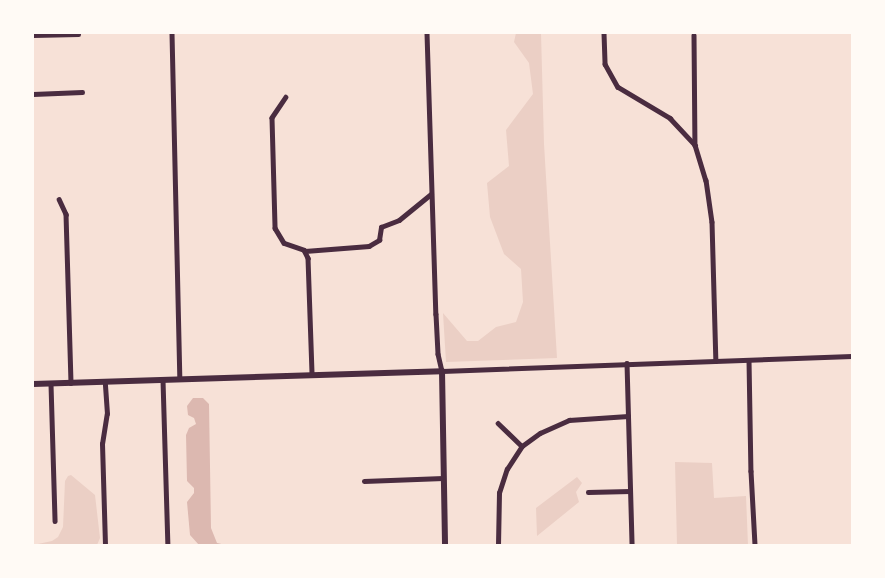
<!DOCTYPE html>
<html>
<head>
<meta charset="utf-8">
<style>
  body { margin:0 }
  #map { position:relative; width:885px; height:578px; overflow:hidden; background:#f7e1d7; font-family:"Fira Sans Condensed",sans-serif }
  div>[style] { position:absolute }
  .green>* { inset:0; background:#ebcfc5 }
  .water>* { inset:0; background:#dcb8b0 }
  .minor>* { height:4.5px; margin:-2.25px; padding:0 2.25px; transform-origin:2.25px; border-radius:2.25px; background:#4a2c40 }
  .tertiary>* { height:5px; margin:-2.5px; padding:0 2.5px; transform-origin:2.5px; border-radius:2.5px; background:#4a2c40 }
  .secondary>* { height:6px; margin:-3px; padding:0 3px; transform-origin:3px; border-radius:3px; background:#4a2c40 }
  span { translate:-50% -50%; white-space:nowrap; text-align:center; line-height:1.15; -webkit-text-stroke:4.5px #fffaf5; paint-order:stroke }
  .frame { position:absolute; inset:0; border:34px solid #fffaf5; pointer-events:none }
</style>
</head>
<body>
<div id="map">
  <div class="green">
    <div style="clip-path:polygon(516px 33px,541px 33px,544px 144px,557px 358px,446px 362px,443px 313px,467px 341px,478px 341px,496px 327px,516px 322px,523px 302px,521px 269px,504px 254px,490px 217px,487px 183px,509px 166px,506px 130px,533px 94px,529px 63px,514px 42px)"></div>
    <div style="clip-path:polygon(675px 462px,712px 463px,714px 498px,746px 496px,748px 545px,677px 545px)"></div>
    <div style="clip-path:polygon(71px 475px,95px 495px,100px 538px,97px 545px,33px 545px,52px 541px,58px 537px,63px 527px,65px 481px,68px 476px)"></div>
    <div style="clip-path:polygon(577px 477px,582px 483px,576px 492px,579px 502px,537px 536px,536px 508px)"></div>
  </div>
  <div class="water">
    <div style="clip-path:polygon(193px 398px,203px 398px,209px 404px,211px 528px,217px 543px,226px 545px,199px 545px,190px 535px,187px 502px,194px 493px,194px 488px,187px 481px,186px 435px,189px 428px,196px 424px,194px 418px,188px 415px,187px 406px)"></div>
  </div>
  <div class="minor">
    <div style="left:172px;top:33px;width:346px;rotate:88.7deg"></div>
    <div style="left:427px;top:33px;width:281px;rotate:88.2deg"></div>
    <div style="left:436px;top:314px;width:40px;rotate:87.1deg"></div>
    <div style="left:438px;top:354px;width:17px;rotate:77deg"></div>
    <div style="left:604px;top:33px;width:31px;rotate:88deg"></div>
    <div style="left:605px;top:64px;width:26px;rotate:61deg"></div>
    <div style="left:618px;top:87px;width:61px;rotate:30.8deg"></div>
    <div style="left:670px;top:118px;width:37px;rotate:47deg"></div>
    <div style="left:33px;top:35px;width:45px;rotate:-1.3deg"></div>
    <div style="left:694px;top:35px;width:110px;rotate:89.5deg"></div>
    <div style="left:695px;top:145px;width:37px;rotate:73deg"></div>
    <div style="left:706px;top:180px;width:42px;rotate:81.9deg"></div>
    <div style="left:712px;top:222px;width:139px;rotate:88.4deg"></div>
    <div style="left:33px;top:94px;width:49px;rotate:-2.3deg"></div>
    <div style="left:286px;top:97px;width:25px;rotate:124deg"></div>
    <div style="left:272px;top:118px;width:110px;rotate:88.4deg"></div>
    <div style="left:275px;top:228px;width:17px;rotate:59deg"></div>
    <div style="left:284px;top:243px;width:21px;rotate:19deg"></div>
    <div style="left:304px;top:250px;width:9px;rotate:63deg"></div>
    <div style="left:308px;top:258px;width:117px;rotate:88deg"></div>
    <div style="left:59px;top:199px;width:17px;rotate:65deg"></div>
    <div style="left:66px;top:214px;width:169px;rotate:88.3deg"></div>
    <div style="left:305px;top:251px;width:64px;rotate:-4.5deg"></div>
    <div style="left:369px;top:246px;width:12px;rotate:-31deg"></div>
    <div style="left:379px;top:240px;width:13px;rotate:-81deg"></div>
    <div style="left:381px;top:227px;width:19px;rotate:-21deg"></div>
    <div style="left:399px;top:220px;width:41px;rotate:-39.1deg"></div>
    <div style="left:749px;top:360px;width:111px;rotate:89deg"></div>
    <div style="left:751px;top:471px;width:74px;rotate:86.9deg"></div>
    <div style="left:627px;top:363px;width:182px;rotate:88.4deg"></div>
    <div style="left:163px;top:380px;width:165px;rotate:88.3deg"></div>
    <div style="left:51px;top:384px;width:137px;rotate:88.3deg"></div>
    <div style="left:498px;top:423px;width:33px;rotate:44deg"></div>
    <div style="left:364px;top:481px;width:79px;rotate:-2.2deg"></div>
    <div style="left:588px;top:492px;width:42px;rotate:-1.4deg"></div>
    <div style="left:105px;top:545px;width:101px;rotate:-91.7deg"></div>
    <div style="left:102px;top:444px;width:30px;rotate:-81deg"></div>
    <div style="left:107px;top:414px;width:32px;rotate:-94deg"></div>
    <div style="left:498px;top:545px;width:52px;rotate:-88.9deg"></div>
    <div style="left:499px;top:493px;width:25px;rotate:-72deg"></div>
    <div style="left:507px;top:469px;width:27px;rotate:-57deg"></div>
    <div style="left:522px;top:446px;width:22px;rotate:-36deg"></div>
    <div style="left:540px;top:433px;width:32px;rotate:-24deg"></div>
    <div style="left:569px;top:420px;width:59px;rotate:-3.9deg"></div>
  </div>
  <div class="tertiary">
    <div style="left:442px;top:371px;width:410px;rotate:-2.1deg"></div>
  </div>
  <div class="secondary">
    <div style="left:33px;top:384px;width:409px;rotate:-1.8deg"></div>
    <div style="left:442px;top:371px;width:174px;rotate:89deg"></div>
  </div>
  <div class="frame"></div>
</div>
</body>
</html>
